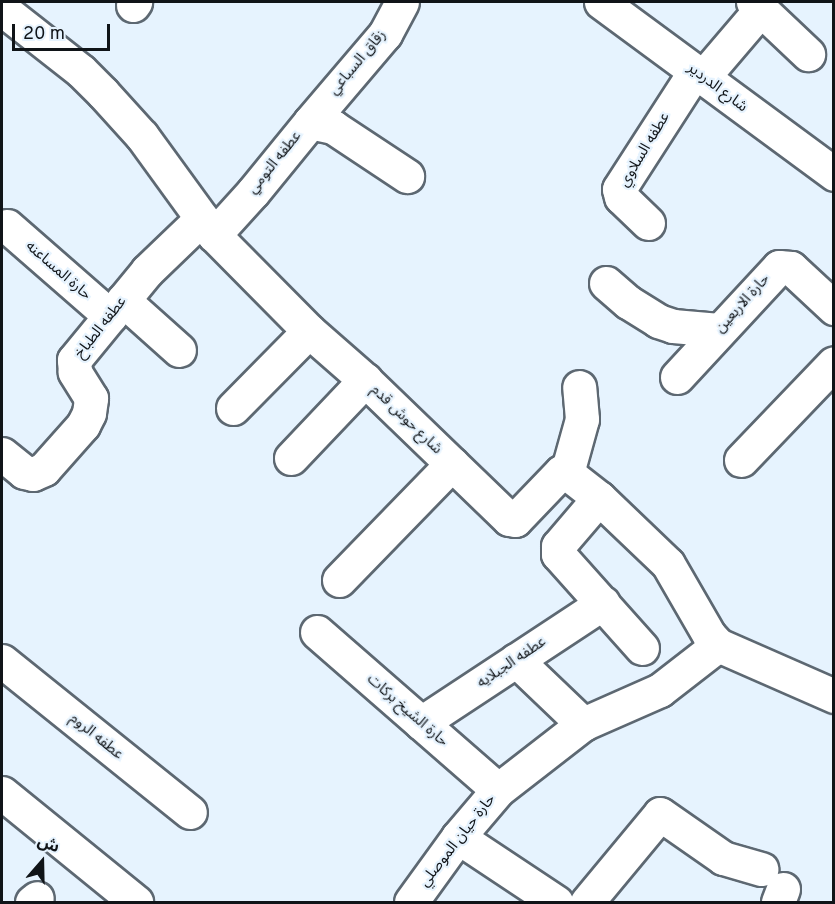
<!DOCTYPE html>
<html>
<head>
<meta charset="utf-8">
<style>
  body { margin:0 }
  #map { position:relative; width:835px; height:904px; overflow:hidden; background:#e6f3fe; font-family:Overpass,"Noto Sans Arabic",sans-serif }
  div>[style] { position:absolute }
  .roads { filter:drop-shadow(2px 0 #5d6872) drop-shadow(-2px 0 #5d6872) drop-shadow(0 2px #5d6872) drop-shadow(0 -2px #5d6872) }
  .minor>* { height:33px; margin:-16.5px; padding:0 16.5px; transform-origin:16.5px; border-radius:16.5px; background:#fff }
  span { translate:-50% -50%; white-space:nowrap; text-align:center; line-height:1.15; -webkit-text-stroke:4.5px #e6f3fe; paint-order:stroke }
  .street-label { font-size:15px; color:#101418 }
  .frame { position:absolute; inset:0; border:3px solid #101418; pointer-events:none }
  .north { position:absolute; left:12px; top:832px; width:60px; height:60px; -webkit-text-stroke:4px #e6f3fe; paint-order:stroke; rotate:20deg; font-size:16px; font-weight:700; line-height:24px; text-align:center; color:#101418 }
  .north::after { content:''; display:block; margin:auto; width:21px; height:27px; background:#101418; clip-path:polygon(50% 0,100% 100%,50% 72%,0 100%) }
  .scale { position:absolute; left:12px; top:24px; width:98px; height:27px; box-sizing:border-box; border:3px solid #101418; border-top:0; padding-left:8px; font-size:18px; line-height:21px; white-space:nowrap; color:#101418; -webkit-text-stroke:4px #e6f3fe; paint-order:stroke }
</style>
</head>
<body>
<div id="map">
  <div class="roads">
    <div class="minor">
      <div style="left:601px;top:2px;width:290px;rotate:36.4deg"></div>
      <div style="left:753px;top:2px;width:76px;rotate:43.4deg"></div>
      <div style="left:133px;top:5px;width:4px;rotate:-56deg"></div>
      <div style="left:2px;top:9px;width:100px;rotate:38.1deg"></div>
      <div style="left:81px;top:71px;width:31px;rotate:45deg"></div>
      <div style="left:103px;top:93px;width:58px;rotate:47.8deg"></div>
      <div style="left:142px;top:136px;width:122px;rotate:54deg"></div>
      <div style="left:214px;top:235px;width:135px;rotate:45.3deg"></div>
      <div style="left:309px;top:331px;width:74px;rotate:41.2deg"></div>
      <div style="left:365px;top:380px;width:200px;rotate:44deg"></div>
      <div style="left:509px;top:519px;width:6px;rotate:9deg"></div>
      <div style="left:515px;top:520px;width:66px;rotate:-46.2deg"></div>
      <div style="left:561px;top:472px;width:6px;rotate:9deg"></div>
      <div style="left:567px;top:473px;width:41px;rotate:38deg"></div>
      <div style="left:599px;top:498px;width:95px;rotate:43.7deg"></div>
      <div style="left:668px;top:564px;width:82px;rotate:60deg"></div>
      <div style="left:709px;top:635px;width:13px;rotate:48deg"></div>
      <div style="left:718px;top:645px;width:127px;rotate:23.7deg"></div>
      <div style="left:703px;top:77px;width:89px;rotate:-49.5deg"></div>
      <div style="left:310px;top:122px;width:116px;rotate:-49.6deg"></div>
      <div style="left:385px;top:34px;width:36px;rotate:-62deg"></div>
      <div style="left:648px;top:223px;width:37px;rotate:-136deg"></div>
      <div style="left:621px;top:197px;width:8px;rotate:-104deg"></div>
      <div style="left:619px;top:189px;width:140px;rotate:-57.2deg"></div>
      <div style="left:7px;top:226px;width:137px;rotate:41.1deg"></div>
      <div style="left:214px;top:235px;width:58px;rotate:-47.8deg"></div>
      <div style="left:253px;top:192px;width:90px;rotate:-50.8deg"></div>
      <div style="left:310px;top:122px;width:24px;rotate:12deg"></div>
      <div style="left:333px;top:127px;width:89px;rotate:33.5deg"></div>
      <div style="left:606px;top:283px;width:29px;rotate:41deg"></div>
      <div style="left:628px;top:302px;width:36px;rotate:32deg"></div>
      <div style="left:658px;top:321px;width:16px;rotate:18deg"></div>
      <div style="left:673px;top:326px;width:46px;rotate:5deg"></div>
      <div style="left:123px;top:300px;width:75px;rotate:41.8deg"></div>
      <div style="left:677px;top:377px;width:150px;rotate:-47.2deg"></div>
      <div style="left:779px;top:267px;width:12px;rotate:5deg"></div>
      <div style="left:791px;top:268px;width:59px;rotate:42.9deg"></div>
      <div style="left:233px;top:408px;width:108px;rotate:-45.4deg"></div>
      <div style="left:2px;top:454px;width:28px;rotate:39deg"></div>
      <div style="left:24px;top:472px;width:9px;rotate:13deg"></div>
      <div style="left:33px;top:474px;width:12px;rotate:-24deg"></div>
      <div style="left:44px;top:469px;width:59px;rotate:-48.4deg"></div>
      <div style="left:83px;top:425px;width:13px;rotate:-63deg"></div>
      <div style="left:89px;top:413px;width:15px;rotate:-82deg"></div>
      <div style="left:91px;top:398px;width:31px;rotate:-122deg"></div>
      <div style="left:75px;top:372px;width:12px;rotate:-95deg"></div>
      <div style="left:74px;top:360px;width:115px;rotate:-50.6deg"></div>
      <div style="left:147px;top:271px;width:76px;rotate:-43.9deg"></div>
      <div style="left:291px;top:458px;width:108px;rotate:-46.5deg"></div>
      <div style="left:741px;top:460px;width:134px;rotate:-46.2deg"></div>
      <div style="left:567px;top:473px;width:56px;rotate:-74.5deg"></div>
      <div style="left:582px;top:419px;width:32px;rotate:-95deg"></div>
      <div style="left:599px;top:498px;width:63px;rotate:130.5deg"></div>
      <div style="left:558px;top:546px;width:8px;rotate:90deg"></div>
      <div style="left:558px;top:554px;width:126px;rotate:48.2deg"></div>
      <div style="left:339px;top:580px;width:162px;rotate:-45.8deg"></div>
      <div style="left:317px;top:632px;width:240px;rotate:41.1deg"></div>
      <div style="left:516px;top:660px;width:93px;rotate:43.7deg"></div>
      <div style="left:2px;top:661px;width:241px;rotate:38.8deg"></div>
      <div style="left:421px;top:723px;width:218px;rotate:-33.4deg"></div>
      <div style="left:2px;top:793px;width:173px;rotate:39.1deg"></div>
      <div style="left:458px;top:837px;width:118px;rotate:33.6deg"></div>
      <div style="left:32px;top:902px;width:6px;rotate:-39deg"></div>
      <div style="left:411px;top:902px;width:80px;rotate:-54.1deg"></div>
      <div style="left:458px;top:837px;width:62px;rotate:-49.6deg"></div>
      <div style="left:498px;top:790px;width:108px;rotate:-37.8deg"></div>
      <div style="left:583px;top:724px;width:84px;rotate:-23.8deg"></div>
      <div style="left:660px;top:690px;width:73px;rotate:-37.8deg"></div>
      <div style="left:587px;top:902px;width:114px;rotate:-50.3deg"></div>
      <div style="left:660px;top:814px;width:77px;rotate:34.9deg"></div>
      <div style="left:723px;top:858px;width:40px;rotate:16deg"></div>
      <div style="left:778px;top:902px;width:14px;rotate:-69deg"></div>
    </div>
  </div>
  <div class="street-label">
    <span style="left:358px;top:63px;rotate:-50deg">زقاق السباعي</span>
    <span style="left:717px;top:88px;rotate:37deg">شارع الدردير</span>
    <span style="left:645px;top:150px;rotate:-59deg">عطفه السلاوي</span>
    <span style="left:275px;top:163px;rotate:-51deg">عطفه التومي</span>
    <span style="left:58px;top:271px;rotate:41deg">حارة المساعنه</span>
    <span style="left:743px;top:304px;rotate:-48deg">حارة الاربعين</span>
    <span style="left:101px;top:328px;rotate:-52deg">عطفه الطباخ</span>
    <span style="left:406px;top:420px;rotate:44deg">شارع حوش قدم</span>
    <span style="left:512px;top:663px;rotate:-34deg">عطفه الجبلايه</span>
    <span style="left:407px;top:711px;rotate:41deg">حارة الشيخ بركات</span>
    <span style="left:96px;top:737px;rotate:39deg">عطفه الروم</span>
    <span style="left:458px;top:841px;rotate:-52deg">حارة حيان الموصلي</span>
  </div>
  <div class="frame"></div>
  <div class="north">ش</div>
  <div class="scale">20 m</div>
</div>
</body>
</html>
